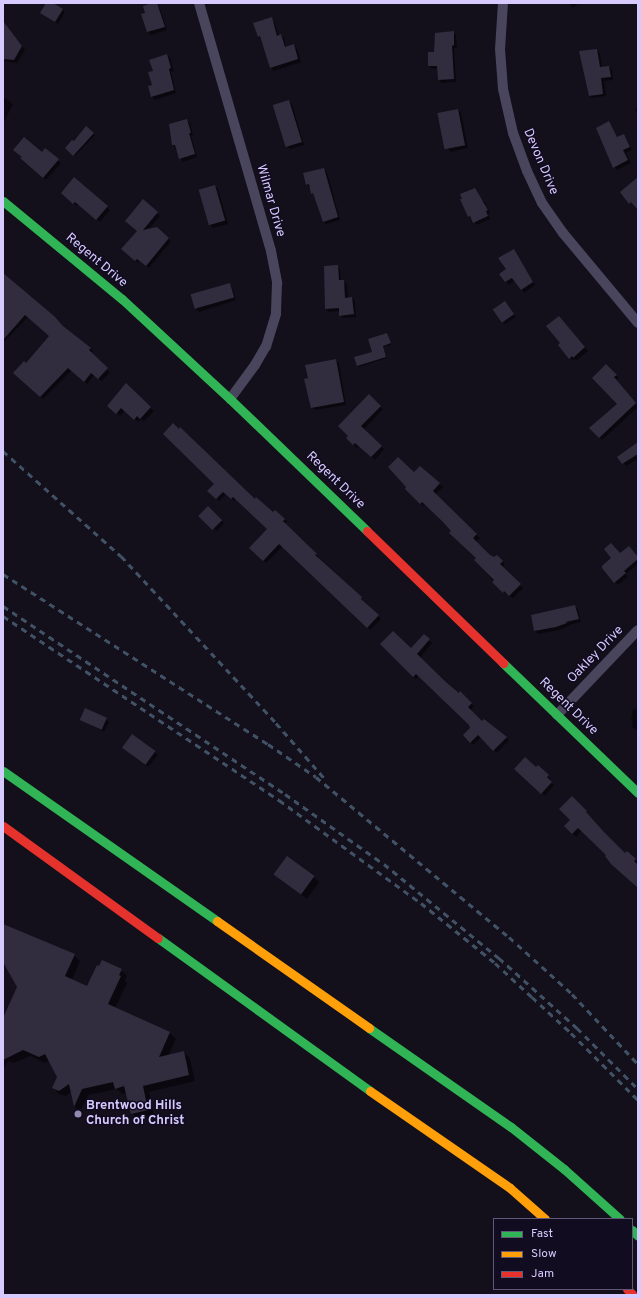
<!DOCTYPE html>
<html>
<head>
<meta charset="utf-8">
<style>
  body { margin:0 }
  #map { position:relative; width:641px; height:1298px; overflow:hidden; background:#13101b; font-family:Overpass,sans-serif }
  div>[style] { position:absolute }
  .shadow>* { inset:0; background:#0007 }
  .building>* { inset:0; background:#312d3e; transform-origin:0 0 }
  .street>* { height:10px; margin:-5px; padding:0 5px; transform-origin:5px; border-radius:5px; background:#49455c }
  .fast>* { height:9px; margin:-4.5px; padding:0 4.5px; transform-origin:4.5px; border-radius:4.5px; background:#30b455 }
  .slow>* { height:9px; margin:-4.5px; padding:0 4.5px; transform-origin:4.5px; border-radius:4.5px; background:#ff9f0a }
  .jam>* { height:9px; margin:-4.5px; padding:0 4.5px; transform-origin:4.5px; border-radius:4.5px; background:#e5322d }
  .rail>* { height:3px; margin-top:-1.5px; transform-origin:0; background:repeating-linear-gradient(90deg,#415266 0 6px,transparent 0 11px) }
  .dots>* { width:11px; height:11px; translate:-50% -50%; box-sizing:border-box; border:2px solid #110c1f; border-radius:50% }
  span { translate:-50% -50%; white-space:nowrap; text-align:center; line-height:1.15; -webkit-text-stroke:3px #110c1f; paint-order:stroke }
  .street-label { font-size:13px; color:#d6caff }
  .poi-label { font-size:13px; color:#d6caff; font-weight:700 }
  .left { translate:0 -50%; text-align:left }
  .frame { position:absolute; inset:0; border:4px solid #d6caff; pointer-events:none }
  .legend { position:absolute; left:493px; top:1218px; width:140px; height:72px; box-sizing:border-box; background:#110c1f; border:1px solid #605879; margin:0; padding:5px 7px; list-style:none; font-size:12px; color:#d6caff }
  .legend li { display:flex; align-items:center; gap:8px; height:20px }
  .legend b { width:20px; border:1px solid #605879 }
</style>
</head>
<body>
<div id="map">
  <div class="shadow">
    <div style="clip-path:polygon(47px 3px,52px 3px,65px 12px,58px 24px,44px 15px)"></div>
    <div style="clip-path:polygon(155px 3px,159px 6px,167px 30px,151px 35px,148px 32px,142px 14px,146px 13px)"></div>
    <div style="clip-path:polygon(568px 3px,579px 3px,573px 8px)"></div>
    <div style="clip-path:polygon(271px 18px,274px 21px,279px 36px,281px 35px,284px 38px,286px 47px,294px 45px,297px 48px,301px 62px,274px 71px,271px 68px,261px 39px,258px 36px)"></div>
    <div style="clip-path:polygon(3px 22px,25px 50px,17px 63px,3px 61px)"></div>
    <div style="clip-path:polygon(453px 32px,456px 35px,457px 48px,454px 48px,456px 82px,442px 83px,439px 80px,438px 68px,432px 69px,429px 66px,435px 53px)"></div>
    <div style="clip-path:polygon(597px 50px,600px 53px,602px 68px,609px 67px,612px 70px,613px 80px,604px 81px,606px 96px,592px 98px,589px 95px)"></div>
    <div style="clip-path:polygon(167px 55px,170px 58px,174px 71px,171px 72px,176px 93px,155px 100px,152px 97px,154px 71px)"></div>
    <div style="clip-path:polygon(3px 97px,13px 104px,3px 124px)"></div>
    <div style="clip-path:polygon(289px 101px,292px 104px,304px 145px,290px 149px,287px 146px)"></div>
    <div style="clip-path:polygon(638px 108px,638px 115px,635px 109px)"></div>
    <div style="clip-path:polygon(458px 110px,461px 113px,468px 148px,451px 152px,448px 149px)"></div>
    <div style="clip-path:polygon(187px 120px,190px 123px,193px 135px,191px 136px,197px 157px,183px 162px,173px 145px)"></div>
    <div style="clip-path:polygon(609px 123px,618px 138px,624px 135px,627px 138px,632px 150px,626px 153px,631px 163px,617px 170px,614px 167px)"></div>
    <div style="clip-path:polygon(86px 128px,95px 135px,75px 156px,66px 148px,74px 142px)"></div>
    <div style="clip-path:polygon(42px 153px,61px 163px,46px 180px,24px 161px)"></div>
    <div style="clip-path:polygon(324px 169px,327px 172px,340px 220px,326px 224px,323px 221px,316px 197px,307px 184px)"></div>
    <div style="clip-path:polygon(74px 179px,110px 210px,100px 222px,79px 204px,77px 206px,65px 196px)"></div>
    <div style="clip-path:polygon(215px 186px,218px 189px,228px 224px,213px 228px,210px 225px)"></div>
    <div style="clip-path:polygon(475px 189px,481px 200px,485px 202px,490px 213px,488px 214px,490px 219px,477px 225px,469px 217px,462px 200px)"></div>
    <div style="clip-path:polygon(157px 213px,160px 216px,148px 230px,157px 228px,171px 241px,149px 268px,140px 261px,138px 263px,125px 252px,138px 231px)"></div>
    <div style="clip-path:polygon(513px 250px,535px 285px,524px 293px,515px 280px,509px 285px,500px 274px,507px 269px)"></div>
    <div style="clip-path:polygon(337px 266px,340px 269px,341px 281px,347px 284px,348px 299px,352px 298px,355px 301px,356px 317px,343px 318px,340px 315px,340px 311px,329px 312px,326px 309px)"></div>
    <div style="clip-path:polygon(3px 276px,93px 351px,91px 354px,110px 372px,102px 381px,94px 375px,87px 384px,72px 370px,43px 399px,17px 376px,50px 336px,28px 317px,3px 343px)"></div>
    <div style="clip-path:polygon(229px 284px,232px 287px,236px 300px,199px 312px,196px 309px)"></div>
    <div style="clip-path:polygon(508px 305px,516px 317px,505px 324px,502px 322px)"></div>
    <div style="clip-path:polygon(562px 320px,588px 351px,577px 360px,575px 359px,573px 361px,570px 358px,562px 343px)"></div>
    <div style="clip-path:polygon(387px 334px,391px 345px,383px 347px,387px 358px,359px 367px,358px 365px,373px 352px)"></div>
    <div style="clip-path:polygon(336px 360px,339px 363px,346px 405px,315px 410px,312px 407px)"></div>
    <div style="clip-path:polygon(606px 365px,619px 378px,616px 380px,638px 407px,602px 440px,591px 428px,618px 404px)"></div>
    <div style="clip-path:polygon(126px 385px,154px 411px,144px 421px,141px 419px,138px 422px,125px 410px,120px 416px,109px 406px)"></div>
    <div style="clip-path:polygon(369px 396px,383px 409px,364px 429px,384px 449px,375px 460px,359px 446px,357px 448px,347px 438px)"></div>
    <div style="clip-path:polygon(638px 443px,638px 459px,626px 466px,619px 457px)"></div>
    <div style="clip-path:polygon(420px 467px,443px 487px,435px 495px,480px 538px,476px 542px,490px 556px,494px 558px,497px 556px,505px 564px,502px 568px,523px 588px,513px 598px,503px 592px,475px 560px,477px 558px,452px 531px,426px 504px,424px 506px,406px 489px,414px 474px)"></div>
    <div style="clip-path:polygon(215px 484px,255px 500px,273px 513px,275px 511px,287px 522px,285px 524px,319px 557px,317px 559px,346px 583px,381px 619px,370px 630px,283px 546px,266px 563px,253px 551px,268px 529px,237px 499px,234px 501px,226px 494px,219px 501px,209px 491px)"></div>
    <div style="clip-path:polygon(208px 507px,224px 523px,217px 531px,203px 519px)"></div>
    <div style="clip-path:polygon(620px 554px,638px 558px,638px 564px,626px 574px,628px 577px,618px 585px,615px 582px)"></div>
    <div style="clip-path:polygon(575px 606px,578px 609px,581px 622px,569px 625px,569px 626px,559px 630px,538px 634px,535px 631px)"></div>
    <div style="clip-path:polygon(424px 636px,432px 643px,420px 658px,474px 706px,470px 711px,482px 722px,509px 740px,497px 753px,481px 737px,473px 745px,464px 735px,471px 728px,470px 725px,419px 676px,416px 679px,382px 644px,411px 649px)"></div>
    <div style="clip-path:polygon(638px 702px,638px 731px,632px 727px,633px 723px,631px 720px,633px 709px,636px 710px)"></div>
    <div style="clip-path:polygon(81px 719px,106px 719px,109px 722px,104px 732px)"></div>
    <div style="clip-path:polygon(132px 735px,158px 755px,148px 767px,126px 750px)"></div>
    <div style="clip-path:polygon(538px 767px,551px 779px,550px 780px,554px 785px,545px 796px,516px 769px,536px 768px)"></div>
    <div style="clip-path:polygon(572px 797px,625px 855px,627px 852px,638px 862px,636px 865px,638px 867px,638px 886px,582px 830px,576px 837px,568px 829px,571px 820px)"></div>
    <div style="clip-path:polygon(275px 875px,314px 877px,319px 882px,307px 899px)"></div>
    <div style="clip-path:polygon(3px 925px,74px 955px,80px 961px,72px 980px,88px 988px,121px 970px,127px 976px,125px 981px,127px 983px,115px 1008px,170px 1033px,176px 1039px,168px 1056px,184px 1052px,190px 1059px,195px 1081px,149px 1092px,154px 1116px,138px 1120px,132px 1113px,127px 1093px,122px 1094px,117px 1089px,88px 1095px,80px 1112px,74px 1106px,71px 1092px,66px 1096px,59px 1094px,53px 1087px,58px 1077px,49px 1061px,45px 1063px,30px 1056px,14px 1063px,8px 1061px,3px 1070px,3px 1020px,18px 987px,8px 967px,3px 965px)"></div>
  </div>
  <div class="building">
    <div style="clip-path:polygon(46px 3px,53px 3px,63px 9px,55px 22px,40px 13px)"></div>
    <div style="clip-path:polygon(152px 3px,157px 3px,165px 27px,147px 32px,141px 14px,145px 13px,143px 6px)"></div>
    <div style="clip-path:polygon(272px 17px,277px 36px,281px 34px,285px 47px,294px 44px,298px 59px,270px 68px,260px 36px,258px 37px,253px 23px)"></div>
    <div style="clip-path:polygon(3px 21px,22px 46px,14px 60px,3px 59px)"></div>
    <div style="clip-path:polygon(454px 31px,454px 45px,452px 46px,454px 79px,438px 80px,437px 66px,428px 66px,428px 52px,434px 52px,435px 33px)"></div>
    <div style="clip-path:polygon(597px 49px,600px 67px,609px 66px,611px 77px,601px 78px,603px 94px,589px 96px,579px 51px)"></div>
    <div style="clip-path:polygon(167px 54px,171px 68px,169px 69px,174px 90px,151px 97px,148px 86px,152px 85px,148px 72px,153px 71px,149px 60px)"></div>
    <div style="left:289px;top:100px;width:44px;height:17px;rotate:73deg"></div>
    <div style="left:458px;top:109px;width:37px;height:21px;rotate:79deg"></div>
    <div style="clip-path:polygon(187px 119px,191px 133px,189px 133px,195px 154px,179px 159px,175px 145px,172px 145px,169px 124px)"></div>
    <div style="clip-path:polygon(609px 121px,617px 137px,624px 134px,630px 147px,623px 150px,628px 160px,613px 168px,596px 128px)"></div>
    <div style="clip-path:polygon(86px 126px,94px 133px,73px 156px,65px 148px,72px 140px,74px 141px)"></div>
    <div style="clip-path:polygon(24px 137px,42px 152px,45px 148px,59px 159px,43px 178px,20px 158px,22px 157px,13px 150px)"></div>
    <div style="clip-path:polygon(324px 168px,338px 217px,323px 222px,313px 193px,311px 194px,309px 184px,306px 185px,303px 173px)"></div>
    <div style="clip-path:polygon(74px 177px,108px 206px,96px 220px,75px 202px,73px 204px,61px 193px)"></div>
    <div style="clip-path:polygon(638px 177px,638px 210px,631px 202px,629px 204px,620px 192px)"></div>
    <div style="left:215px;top:185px;width:37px;height:17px;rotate:74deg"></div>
    <div style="clip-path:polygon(475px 188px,488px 210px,486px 211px,488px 216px,473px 223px,470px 216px,468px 217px,460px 199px,462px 199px,460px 194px)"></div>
    <div style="clip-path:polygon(143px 199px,158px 212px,143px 230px,157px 227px,169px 238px,146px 266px,137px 259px,135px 261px,121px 249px,137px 231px,125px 221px)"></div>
    <div style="clip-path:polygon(514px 249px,533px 282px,521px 290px,512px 278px,505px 282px,499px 274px,506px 269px,498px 258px)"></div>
    <div style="clip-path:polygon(338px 265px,339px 280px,344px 280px,345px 298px,352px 297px,354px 314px,339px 316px,339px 308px,325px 309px,324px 266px)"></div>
    <div style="clip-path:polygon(3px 273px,54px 316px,63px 326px,91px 348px,89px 350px,108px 368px,98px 379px,91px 373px,84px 382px,68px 368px,40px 397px,13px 373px,24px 361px,26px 363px,49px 336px,25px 315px,3px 340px)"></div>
    <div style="left:230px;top:283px;width:15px;height:41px;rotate:74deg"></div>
    <div style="left:505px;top:301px;width:16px;height:15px;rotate:55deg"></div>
    <div style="clip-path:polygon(559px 316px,585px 347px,573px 358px,572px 356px,569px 359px,558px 345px,560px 343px,546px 326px)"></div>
    <div style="clip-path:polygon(387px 333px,391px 343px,383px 346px,386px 357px,357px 366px,354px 357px,372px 352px,368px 339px)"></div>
    <div style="clip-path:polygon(336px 359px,344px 402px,311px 408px,304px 379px,308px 378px,305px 365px)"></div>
    <div style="clip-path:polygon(606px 364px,617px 375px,614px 377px,636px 403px,599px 438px,589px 428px,617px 404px,592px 378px)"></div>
    <div style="clip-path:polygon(126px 383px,151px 407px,140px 419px,137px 416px,134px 420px,121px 408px,116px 414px,107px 406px)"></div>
    <div style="clip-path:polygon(369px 394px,381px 406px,361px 426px,382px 446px,371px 457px,355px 443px,353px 445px,346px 438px,348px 436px,338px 426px)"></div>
    <div style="clip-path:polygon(173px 423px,179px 429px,180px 427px,255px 499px,256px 497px,273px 512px,275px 510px,285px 519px,283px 521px,317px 554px,315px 555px,362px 597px,361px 599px,379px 615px,367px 628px,279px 544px,263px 561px,249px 548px,267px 529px,233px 497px,231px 499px,223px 492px,216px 499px,207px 491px,214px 484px,163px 434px)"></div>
    <div style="clip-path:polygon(638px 442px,638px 454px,622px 464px,617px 457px)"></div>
    <div style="clip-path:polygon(398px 457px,414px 472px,420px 466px,440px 483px,433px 491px,477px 534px,473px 538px,490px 555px,494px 557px,497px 555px,503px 561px,500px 564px,521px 584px,509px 596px,504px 591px,503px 593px,492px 582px,494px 580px,474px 560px,476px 558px,449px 533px,451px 531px,443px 522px,422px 502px,420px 504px,405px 489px,406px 487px,388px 467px)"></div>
    <div style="left:208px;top:506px;width:20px;height:14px;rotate:45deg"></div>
    <div style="clip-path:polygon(611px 543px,620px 553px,629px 546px,638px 557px,638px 559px,624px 571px,626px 573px,614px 583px,602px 568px,602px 566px,611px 558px,604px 549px)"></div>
    <div style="clip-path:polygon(575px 605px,579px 619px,566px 622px,567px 623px,556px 627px,534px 631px,531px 615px)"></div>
    <div style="clip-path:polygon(393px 631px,411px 648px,424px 634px,430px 639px,417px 654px,446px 682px,459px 693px,460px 691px,472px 703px,468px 707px,482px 721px,484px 719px,507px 737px,493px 751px,478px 735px,470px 743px,463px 735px,470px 728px,469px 725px,416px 674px,413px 677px,380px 644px)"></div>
    <div style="left:85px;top:708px;width:24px;height:13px;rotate:24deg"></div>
    <div style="left:132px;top:734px;width:29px;height:17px;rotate:36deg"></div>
    <div style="clip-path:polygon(525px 757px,536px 767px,538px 765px,549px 775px,547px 777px,552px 782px,541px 794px,514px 769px)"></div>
    <div style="clip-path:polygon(572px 796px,587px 811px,586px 812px,604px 832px,625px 853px,627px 851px,636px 859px,634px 861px,638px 865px,638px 888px,611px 864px,605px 856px,606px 855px,578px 828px,572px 834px,564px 826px,570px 820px,559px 809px)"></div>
    <div style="left:287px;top:856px;width:34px;height:23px;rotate:36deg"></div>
    <div style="clip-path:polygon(3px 924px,75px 954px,65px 976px,87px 986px,97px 965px,99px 966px,102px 960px,122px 969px,119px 975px,121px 976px,108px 1004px,170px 1032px,159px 1057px,184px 1051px,189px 1075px,143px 1086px,148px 1110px,131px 1114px,124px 1086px,115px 1089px,113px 1082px,82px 1089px,74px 1107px,69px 1084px,59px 1091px,52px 1088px,57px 1077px,45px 1054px,39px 1057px,23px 1050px,3px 1060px,3px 1018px,17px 987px,3px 962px)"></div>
  </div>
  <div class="street">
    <div style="left:199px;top:3px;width:258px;rotate:73.8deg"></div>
    <div style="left:271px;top:251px;width:33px;rotate:79deg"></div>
    <div style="left:277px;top:283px;width:31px;rotate:92deg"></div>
    <div style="left:276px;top:314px;width:34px;rotate:107deg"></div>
    <div style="left:266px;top:346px;width:22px;rotate:120deg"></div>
    <div style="left:255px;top:365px;width:42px;rotate:126.3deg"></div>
    <div style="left:503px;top:3px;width:46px;rotate:93.7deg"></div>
    <div style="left:500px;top:49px;width:40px;rotate:85.7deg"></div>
    <div style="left:503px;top:89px;width:45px;rotate:77.2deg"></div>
    <div style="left:513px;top:133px;width:40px;rotate:69.8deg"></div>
    <div style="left:527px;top:171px;width:35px;rotate:65deg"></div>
    <div style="left:542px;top:203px;width:37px;rotate:55deg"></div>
    <div style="left:563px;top:233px;width:117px;rotate:50.2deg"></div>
    <div style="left:557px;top:715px;width:117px;rotate:-46.4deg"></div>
  </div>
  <div class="fast">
    <div style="left:3px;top:201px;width:154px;rotate:39.5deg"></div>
    <div style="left:122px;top:299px;width:147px;rotate:42.8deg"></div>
    <div style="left:230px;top:399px;width:190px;rotate:43.9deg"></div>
    <div style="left:503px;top:663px;width:187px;rotate:43.9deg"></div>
    <div style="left:3px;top:771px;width:261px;rotate:35deg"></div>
    <div style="left:158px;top:938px;width:261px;rotate:35.8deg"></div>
    <div style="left:369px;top:1028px;width:173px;rotate:34.9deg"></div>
    <div style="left:511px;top:1127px;width:68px;rotate:38.4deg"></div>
    <div style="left:564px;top:1169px;width:75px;rotate:41.8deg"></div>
    <div style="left:632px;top:1230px;width:8px;rotate:45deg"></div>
  </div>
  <div class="slow">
    <div style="left:217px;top:921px;width:186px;rotate:35.1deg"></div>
    <div style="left:370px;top:1091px;width:170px;rotate:34.7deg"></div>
    <div style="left:510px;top:1188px;width:47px;rotate:41.5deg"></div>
  </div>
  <div class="jam">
    <div style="left:367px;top:531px;width:190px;rotate:44.1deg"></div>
    <div style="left:3px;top:826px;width:191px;rotate:35.9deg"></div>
    <div style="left:627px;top:1289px;width:8px;rotate:45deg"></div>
  </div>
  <div class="rail">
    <div style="left:3px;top:451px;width:158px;rotate:41.7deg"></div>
    <div style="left:121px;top:556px;width:228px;rotate:47.1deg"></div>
    <div style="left:276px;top:723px;width:74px;rotate:48.8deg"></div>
    <div style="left:3px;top:574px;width:315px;rotate:32.7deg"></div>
    <div style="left:268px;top:744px;width:58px;rotate:34.5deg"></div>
    <div style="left:316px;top:777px;width:251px;rotate:39.7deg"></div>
    <div style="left:509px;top:937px;width:85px;rotate:42.1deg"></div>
    <div style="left:572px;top:994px;width:96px;rotate:46.7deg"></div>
    <div style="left:3px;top:606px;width:339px;rotate:33.7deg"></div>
    <div style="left:285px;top:794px;width:121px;rotate:35.3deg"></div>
    <div style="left:384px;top:864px;width:149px;rotate:39.3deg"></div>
    <div style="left:499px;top:958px;width:105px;rotate:41.9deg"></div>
    <div style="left:577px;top:1028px;width:86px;rotate:45deg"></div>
    <div style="left:3px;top:616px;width:332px;rotate:33.7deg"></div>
    <div style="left:279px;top:800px;width:175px;rotate:36deg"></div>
    <div style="left:421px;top:903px;width:95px;rotate:39deg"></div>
    <div style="left:495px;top:963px;width:50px;rotate:42.6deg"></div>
    <div style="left:532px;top:997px;width:53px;rotate:42.7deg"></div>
    <div style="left:571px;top:1033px;width:95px;rotate:45deg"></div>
  </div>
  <div class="dots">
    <div style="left:78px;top:1114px;background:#9289af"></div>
  </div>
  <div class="street-label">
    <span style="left:540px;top:162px;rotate:67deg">Devon Drive</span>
    <span style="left:270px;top:201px;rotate:74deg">Wilmar Drive</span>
    <span style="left:96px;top:261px;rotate:40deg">Regent Drive</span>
    <span style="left:335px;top:481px;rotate:44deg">Regent Drive</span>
    <span style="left:596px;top:655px;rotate:-46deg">Oakley Drive</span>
    <span style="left:568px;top:707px;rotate:44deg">Regent Drive</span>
  </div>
  <div class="poi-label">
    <span class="left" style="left:86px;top:1114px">Brentwood Hills<br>Church of Christ</span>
  </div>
  <div class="frame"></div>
  <ul class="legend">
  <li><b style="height:5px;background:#30b455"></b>Fast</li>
  <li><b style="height:5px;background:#ff9f0a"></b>Slow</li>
  <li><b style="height:5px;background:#e5322d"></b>Jam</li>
  </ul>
</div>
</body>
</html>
